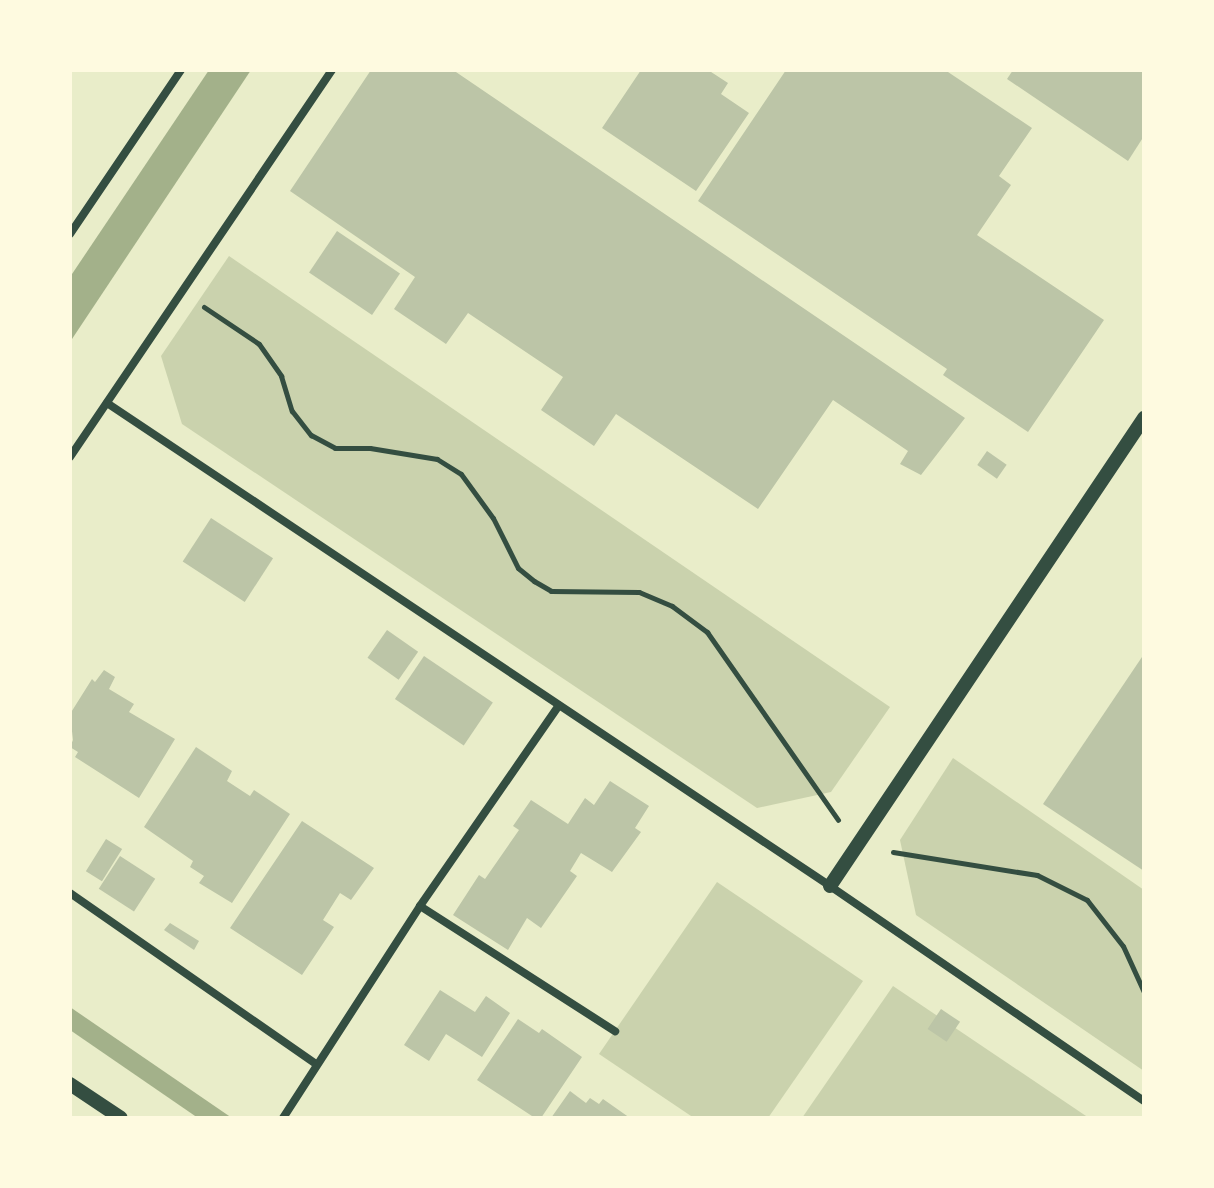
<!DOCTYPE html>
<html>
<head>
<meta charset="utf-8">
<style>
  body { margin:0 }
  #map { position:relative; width:1214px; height:1188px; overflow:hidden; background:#e9edc9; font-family:"Roboto Condensed",sans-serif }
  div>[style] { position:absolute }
  .green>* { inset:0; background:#cad2ad }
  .water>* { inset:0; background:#a3b18a }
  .building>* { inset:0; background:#bcc5a7; transform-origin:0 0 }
  .path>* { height:5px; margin:-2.5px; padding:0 2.5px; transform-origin:2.5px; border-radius:2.5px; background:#344e41 }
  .minor>* { height:8px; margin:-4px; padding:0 4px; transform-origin:4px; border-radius:4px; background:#344e41 }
  .tertiary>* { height:14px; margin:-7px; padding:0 7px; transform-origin:7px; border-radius:7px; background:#344e41 }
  span { translate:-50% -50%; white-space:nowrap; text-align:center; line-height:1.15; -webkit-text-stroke:8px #fefae0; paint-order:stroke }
  .frame { position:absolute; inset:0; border:72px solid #fefae0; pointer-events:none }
</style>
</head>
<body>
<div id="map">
  <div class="green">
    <div style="clip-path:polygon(229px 256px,890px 707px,831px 792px,757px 808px,182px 424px,161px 356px)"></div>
    <div style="clip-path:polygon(953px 758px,1144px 890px,1144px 1071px,916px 915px,900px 840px)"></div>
    <div style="clip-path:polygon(717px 882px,863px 981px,768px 1118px,694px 1118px,599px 1054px)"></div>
    <div style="clip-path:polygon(893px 986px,1089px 1118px,802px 1118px)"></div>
  </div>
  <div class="water">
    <div style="clip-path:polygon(209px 70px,251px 70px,70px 342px,70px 277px)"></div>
    <div style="clip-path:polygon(70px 1007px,232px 1118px,198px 1118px,70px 1030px)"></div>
  </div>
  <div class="building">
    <div style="clip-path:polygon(371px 70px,453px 70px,965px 418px,921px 475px,900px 464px,908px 451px,833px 400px,758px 509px,616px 414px,594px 446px,541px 410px,563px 377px,468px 313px,446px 344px,394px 309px,415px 277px,290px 191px)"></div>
    <div style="clip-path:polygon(641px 70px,708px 70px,728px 83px,721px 94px,749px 113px,696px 191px,602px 128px)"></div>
    <div style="clip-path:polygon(786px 70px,945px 70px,1032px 128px,999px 176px,1011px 185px,977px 235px,1104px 320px,1028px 432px,943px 375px,947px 369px,698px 201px)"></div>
    <div style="clip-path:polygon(1013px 70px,1144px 70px,1144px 136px,1128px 161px,1007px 79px)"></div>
    <div style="left:337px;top:231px;width:76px;height:50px;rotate:34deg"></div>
    <div style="left:987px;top:451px;width:24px;height:17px;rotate:35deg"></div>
    <div style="left:211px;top:518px;width:74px;height:52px;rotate:33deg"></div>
    <div style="left:387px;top:630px;width:38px;height:34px;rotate:35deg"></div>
    <div style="clip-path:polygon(1144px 654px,1144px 871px,1043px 804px)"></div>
    <div style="left:424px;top:656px;width:83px;height:52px;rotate:34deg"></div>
    <div style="clip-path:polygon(104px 670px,115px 677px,109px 689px,134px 704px,129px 712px,175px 739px,139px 798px,75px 757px,78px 752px,70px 747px,73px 740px,70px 714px,92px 679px,95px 682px)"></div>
    <div style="clip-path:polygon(196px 747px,232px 771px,227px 781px,250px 796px,254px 790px,290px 814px,232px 903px,199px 883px,204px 876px,190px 867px,193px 861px,144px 827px)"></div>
    <div style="clip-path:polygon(610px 781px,649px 806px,635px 828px,641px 832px,612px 872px,581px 853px,570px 871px,577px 876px,541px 928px,527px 918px,508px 950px,453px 915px,479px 875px,485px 879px,519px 830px,513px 826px,531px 800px,568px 824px,585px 798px,594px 805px)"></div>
    <div style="clip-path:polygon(302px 821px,374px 868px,351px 900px,340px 893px,323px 920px,334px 927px,302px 975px,230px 928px)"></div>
    <div style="left:106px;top:839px;width:19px;height:38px;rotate:32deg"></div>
    <div style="left:120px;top:856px;width:42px;height:39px;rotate:33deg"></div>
    <div style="clip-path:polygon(170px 923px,199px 941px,194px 950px,164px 930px)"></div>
    <div style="clip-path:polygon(440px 990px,475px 1012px,486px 996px,510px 1013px,482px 1057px,446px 1034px,429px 1061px,404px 1045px)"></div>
    <div style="left:941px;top:1009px;width:23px;height:24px;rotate:34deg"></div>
    <div style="clip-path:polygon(518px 1019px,539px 1033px,542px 1029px,582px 1057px,541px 1118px,535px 1118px,477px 1080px)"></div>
    <div style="clip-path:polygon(570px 1091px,586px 1103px,590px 1098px,599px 1104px,603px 1099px,630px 1118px,551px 1118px)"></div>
  </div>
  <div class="path">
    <div style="left:204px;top:307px;width:66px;rotate:33.9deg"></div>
    <div style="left:259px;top:344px;width:39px;rotate:55deg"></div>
    <div style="left:281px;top:376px;width:37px;rotate:73deg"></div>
    <div style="left:292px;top:411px;width:31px;rotate:52deg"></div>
    <div style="left:311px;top:435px;width:27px;rotate:28deg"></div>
    <div style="left:335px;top:448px;width:35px"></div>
    <div style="left:370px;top:448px;width:68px;rotate:9.3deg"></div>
    <div style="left:437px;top:459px;width:28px;rotate:32deg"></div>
    <div style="left:461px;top:474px;width:54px;rotate:54deg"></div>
    <div style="left:493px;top:518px;width:56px;rotate:63.4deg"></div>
    <div style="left:518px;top:568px;width:21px;rotate:39deg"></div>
    <div style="left:534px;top:581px;width:20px;rotate:30deg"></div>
    <div style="left:551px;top:591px;width:88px;rotate:0.7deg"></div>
    <div style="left:639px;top:592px;width:36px;rotate:23deg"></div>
    <div style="left:672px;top:606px;width:44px;rotate:36.6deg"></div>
    <div style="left:707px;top:632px;width:229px;rotate:55.1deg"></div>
    <div style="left:893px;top:852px;width:146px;rotate:9.1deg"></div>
    <div style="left:1037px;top:875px;width:56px;rotate:26.6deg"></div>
    <div style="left:1087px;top:900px;width:58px;rotate:52deg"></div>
    <div style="left:1123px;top:946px;width:51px;rotate:65.5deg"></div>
  </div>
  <div class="minor">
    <div style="left:70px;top:234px;width:198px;rotate:-55.9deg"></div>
    <div style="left:107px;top:403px;width:869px;rotate:33.74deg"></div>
    <div style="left:830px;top:886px;width:381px;rotate:34.4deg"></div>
    <div style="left:70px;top:457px;width:467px;rotate:-55.9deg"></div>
    <div style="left:70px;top:893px;width:300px;rotate:34.8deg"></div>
    <div style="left:420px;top:906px;width:232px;rotate:32.7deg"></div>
    <div style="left:283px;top:1118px;width:252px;rotate:-57.1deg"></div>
    <div style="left:420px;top:906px;width:244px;rotate:-55.3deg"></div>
  </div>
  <div class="tertiary">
    <div style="left:830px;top:886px;width:564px;rotate:-56.14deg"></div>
    <div style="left:70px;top:1084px;width:61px;rotate:33.7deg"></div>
  </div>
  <div class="frame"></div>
</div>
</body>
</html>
